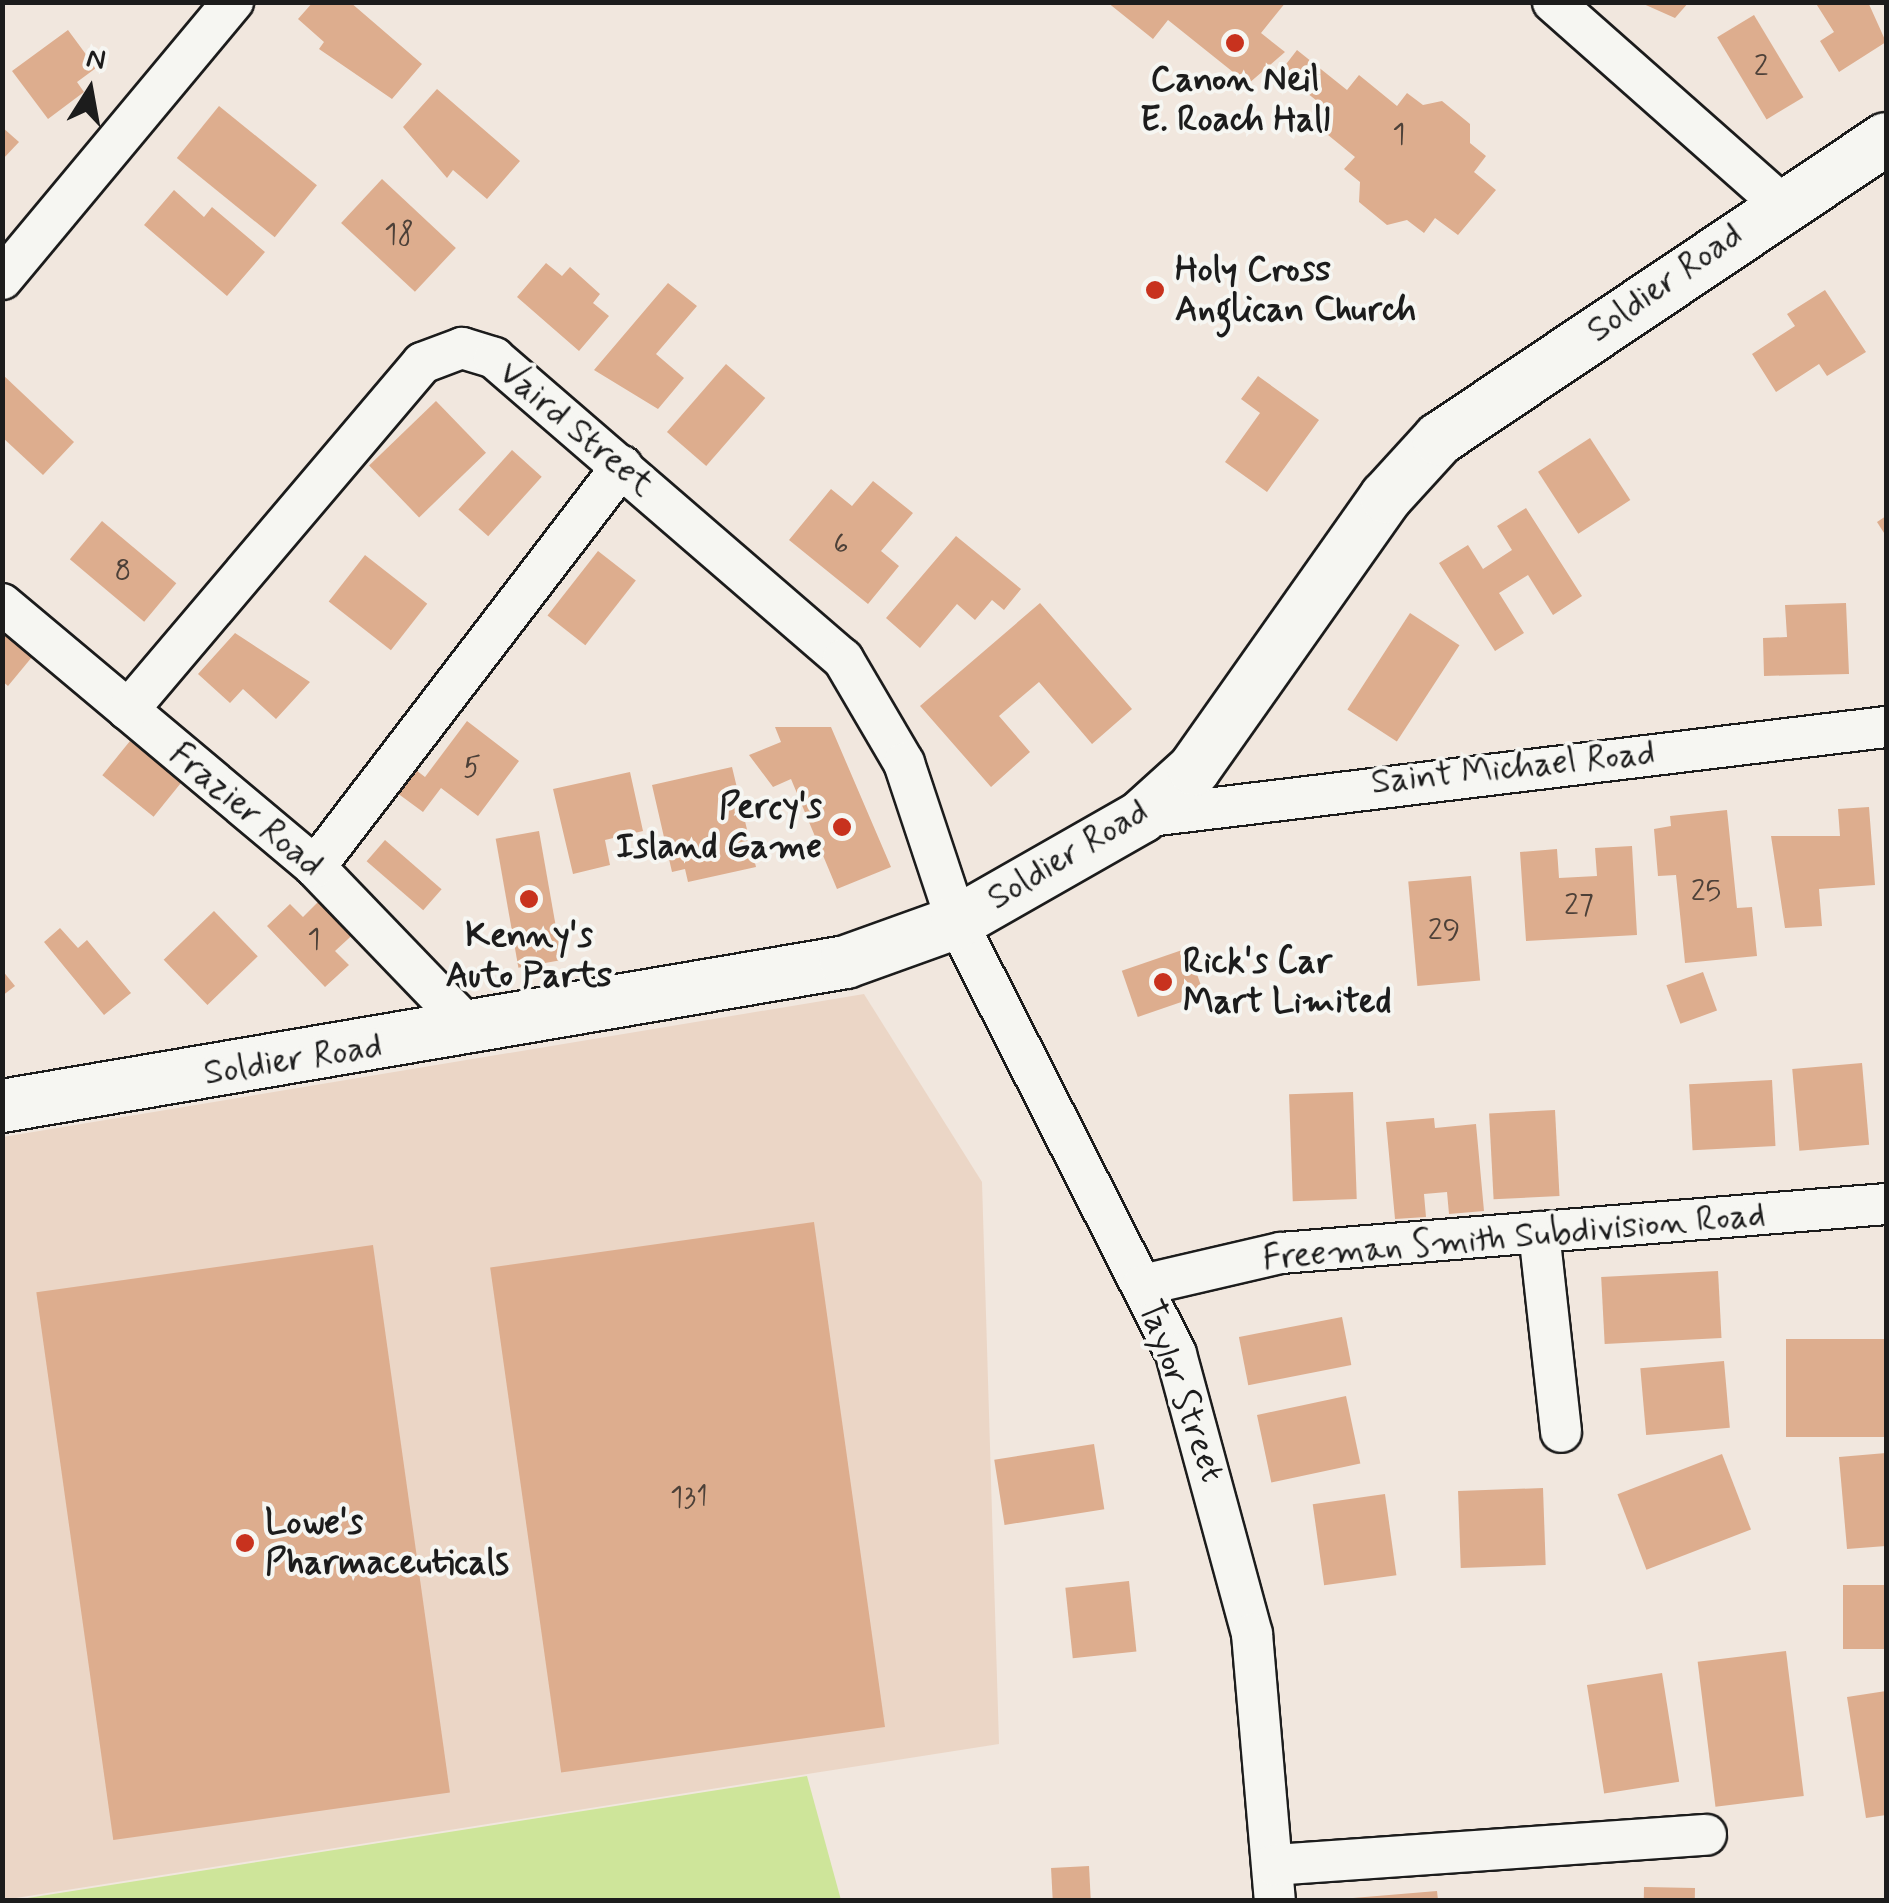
<!DOCTYPE html>
<html>
<head>
<meta charset="utf-8">
<style>
  body { margin:0 }
  #map { position:relative; width:1889px; height:1903px; overflow:hidden; background:#f1e7de; font-family:Mynerve,sans-serif }
  div>[style] { position:absolute }
  .built>* { inset:0; background:#ebd6c6 }
  .green>* { inset:0; background:#cee59a }
  .building>* { inset:0; background:#ddad8e; transform-origin:0 0 }
  .roads { filter:drop-shadow(2px 0 #1c1c1c) drop-shadow(-2px 0 #1c1c1c) drop-shadow(0 2px #1c1c1c) drop-shadow(0 -2px #1c1c1c) }
  .minor>* { height:40px; margin:-20px; padding:0 20px; transform-origin:20px; border-radius:20px; background:#f6f6f2 }
  .major>* { height:52px; margin:-26px; padding:0 26px; transform-origin:26px; border-radius:26px; background:#f6f6f2 }
  .dots>* { width:28px; height:28px; translate:-50% -50%; box-sizing:border-box; border:5px solid #f6f6f2; border-radius:50% }
  span { translate:-50% -50%; white-space:nowrap; text-align:center; line-height:1.15; -webkit-text-stroke:8px #f6f6f2; paint-order:stroke }
  .number-label { font-size:30px; color:#4c4038 }
  .number-label span { -webkit-text-stroke-width:0 }
  .poi-label { font-size:35px; color:#1c1c1c; font-weight:700 }
  .left { translate:0 -50%; text-align:left }
  .right { translate:-100% -50%; text-align:right }
  .street-label { font-size:35px; color:#1c1c1c }
  .frame { position:absolute; inset:0; border:5px solid #1c1c1c; pointer-events:none }
  .north { position:absolute; left:40px; top:40px; width:100px; height:100px; -webkit-text-stroke:8px #f6f6f2; paint-order:stroke; rotate:11deg; font-size:28px; font-weight:700; line-height:40px; text-align:center; color:#1c1c1c }
  .north::after { content:''; display:block; margin:auto; width:35px; height:45px; background:#1c1c1c; clip-path:polygon(50% 0,100% 100%,50% 72%,0 100%) }
</style>
</head>
<body>
<div id="map">
  <div class="built">
    <div style="clip-path:polygon(864px 994px,982px 1182px,999px 1744px,3px 1900px,3px 1137px)"></div>
  </div>
  <div class="green">
    <div style="clip-path:polygon(807px 1776px,841px 1900px,15px 1900px)"></div>
  </div>
  <div class="building">
    <div style="clip-path:polygon(313px 2px,350px 2px,422px 64px,392px 99px,319px 49px,324px 42px,298px 19px)"></div>
    <div style="clip-path:polygon(1107px 2px,1286px 2px,1261px 33px,1285px 52px,1248px 84px,1168px 20px,1153px 39px)"></div>
    <div style="clip-path:polygon(1639px 2px,1689px 2px,1675px 18px)"></div>
    <div style="clip-path:polygon(1815px 2px,1868px 2px,1886px 42px,1839px 72px,1820px 41px,1834px 32px)"></div>
    <div style="left:1754px;top:15px;width:96px;height:43px;rotate:59deg"></div>
    <div style="clip-path:polygon(68px 30px,96px 68px,77px 82px,84px 92px,48px 119px,12px 71px)"></div>
    <div style="clip-path:polygon(1297px 50px,1347px 90px,1359px 75px,1397px 106px,1407px 93px,1423px 105px,1442px 101px,1470px 124px,1470px 143px,1486px 156px,1474px 172px,1496px 190px,1458px 235px,1435px 218px,1424px 233px,1407px 220px,1387px 225px,1359px 202px,1360px 182px,1344px 169px,1355px 157px,1317px 126px,1330px 111px,1280px 72px)"></div>
    <div style="clip-path:polygon(437px 89px,520px 161px,487px 199px,453px 170px,447px 178px,403px 127px)"></div>
    <div style="left:219px;top:106px;width:126px;height:67px;rotate:39deg"></div>
    <div style="clip-path:polygon(2px 127px,19px 142px,2px 160px)"></div>
    <div style="left:382px;top:179px;width:101px;height:60px;rotate:43deg"></div>
    <div style="clip-path:polygon(174px 190px,204px 217px,212px 207px,265px 252px,227px 296px,144px 225px)"></div>
    <div style="clip-path:polygon(546px 263px,562px 276px,570px 267px,600px 294px,593px 303px,609px 316px,579px 351px,517px 297px)"></div>
    <div style="clip-path:polygon(668px 283px,697px 306px,656px 354px,684px 378px,658px 409px,594px 370px)"></div>
    <div style="clip-path:polygon(1825px 290px,1866px 352px,1827px 376px,1819px 364px,1776px 392px,1752px 354px,1795px 326px,1787px 314px)"></div>
    <div style="left:726px;top:364px;width:52px;height:90px;rotate:41deg"></div>
    <div style="clip-path:polygon(2px 374px,74px 442px,43px 475px,2px 437px)"></div>
    <div style="clip-path:polygon(1258px 376px,1319px 420px,1267px 492px,1225px 462px,1260px 413px,1241px 399px)"></div>
    <div style="left:436px;top:401px;width:72px;height:93px;rotate:46deg"></div>
    <div style="left:1590px;top:438px;width:74px;height:62px;rotate:57deg"></div>
    <div style="left:512px;top:450px;width:40px;height:80px;rotate:42deg"></div>
    <div style="clip-path:polygon(873px 481px,913px 513px,881px 551px,899px 566px,868px 604px,789px 540px,831px 489px,852px 506px)"></div>
    <div style="clip-path:polygon(1526px 508px,1582px 596px,1553px 615px,1528px 575px,1499px 593px,1524px 633px,1495px 651px,1439px 563px,1468px 545px,1483px 569px,1512px 550px,1497px 526px)"></div>
    <div style="clip-path:polygon(1886px 516px,1886px 536px,1877px 522px)"></div>
    <div style="left:102px;top:521px;width:97px;height:50px;rotate:40deg"></div>
    <div style="clip-path:polygon(956px 536px,1021px 589px,1004px 610px,992px 600px,975px 620px,957px 604px,920px 648px,886px 618px)"></div>
    <div style="left:598px;top:551px;width:48px;height:82px;rotate:38deg"></div>
    <div style="left:365px;top:555px;width:79px;height:59px;rotate:38deg"></div>
    <div style="clip-path:polygon(1040px 603px,1132px 709px,1092px 744px,1039px 682px,999px 716px,1030px 752px,991px 787px,920px 706px)"></div>
    <div style="clip-path:polygon(1846px 603px,1849px 674px,1764px 676px,1763px 638px,1787px 637px,1785px 605px)"></div>
    <div style="left:1410px;top:613px;width:59px;height:115px;rotate:33deg"></div>
    <div style="clip-path:polygon(2px 633px,32px 657px,8px 686px,2px 681px)"></div>
    <div style="clip-path:polygon(235px 633px,310px 682px,276px 719px,243px 689px,230px 703px,198px 674px)"></div>
    <div style="clip-path:polygon(467px 721px,519px 761px,478px 816px,441px 788px,423px 812px,389px 787px,408px 764px,425px 777px)"></div>
    <div style="clip-path:polygon(775px 727px,831px 727px,891px 867px,837px 889px,791px 779px,773px 787px,749px 755px,781px 742px)"></div>
    <div style="left:130px;top:741px;width:66px;height:44px;rotate:39deg"></div>
    <div style="clip-path:polygon(732px 767px,756px 867px,688px 882px,685px 869px,672px 872px,652px 785px)"></div>
    <div style="clip-path:polygon(630px 772px,643px 831px,605px 840px,610px 865px,573px 874px,553px 789px)"></div>
    <div style="clip-path:polygon(1869px 807px,1875px 885px,1819px 889px,1822px 926px,1785px 928px,1771px 836px,1840px 836px,1838px 809px)"></div>
    <div style="clip-path:polygon(1727px 810px,1737px 908px,1752px 907px,1757px 956px,1685px 963px,1676px 875px,1658px 876px,1654px 829px,1671px 826px,1670px 816px)"></div>
    <div style="left:539px;top:831px;width:131px;height:44px;rotate:80deg"></div>
    <div style="left:385px;top:840px;width:75px;height:28px;rotate:41deg"></div>
    <div style="clip-path:polygon(1632px 846px,1637px 935px,1526px 941px,1520px 852px,1557px 849px,1559px 878px,1597px 876px,1595px 848px)"></div>
    <div style="left:1471px;top:876px;width:105px;height:63px;rotate:85deg"></div>
    <div style="clip-path:polygon(326px 894px,360px 928px,335px 951px,349px 965px,325px 987px,267px 926px,290px 904px,303px 917px)"></div>
    <div style="left:214px;top:911px;width:63px;height:70px;rotate:46deg"></div>
    <div style="clip-path:polygon(60px 928px,78px 948px,87px 940px,131px 993px,104px 1015px,44px 942px)"></div>
    <div style="left:1188px;top:948px;width:49px;height:70px;rotate:71deg"></div>
    <div style="clip-path:polygon(2px 970px,15px 986px,2px 996px)"></div>
    <div style="left:1703px;top:972px;width:41px;height:39px;rotate:70deg"></div>
    <div style="left:1862px;top:1063px;width:82px;height:70px;rotate:85deg"></div>
    <div style="left:1772px;top:1080px;width:66px;height:83px;rotate:87deg"></div>
    <div style="left:1353px;top:1092px;width:107px;height:64px;rotate:88deg"></div>
    <div style="left:1555px;top:1110px;width:86px;height:66px;rotate:87deg"></div>
    <div style="clip-path:polygon(1434px 1118px,1435px 1128px,1476px 1124px,1484px 1211px,1449px 1214px,1447px 1192px,1424px 1194px,1426px 1217px,1395px 1219px,1386px 1122px)"></div>
    <div style="left:814px;top:1222px;width:510px;height:327px;rotate:82deg"></div>
    <div style="left:373px;top:1245px;width:553px;height:340px;rotate:82deg"></div>
    <div style="left:1718px;top:1271px;width:67px;height:117px;rotate:87deg"></div>
    <div style="left:1342px;top:1317px;width:49px;height:105px;rotate:79deg"></div>
    <div style="left:1886px;top:1339px;width:98px;height:100px;rotate:90deg"></div>
    <div style="left:1724px;top:1361px;width:67px;height:84px;rotate:85deg"></div>
    <div style="left:1346px;top:1396px;width:69px;height:91px;rotate:78deg"></div>
    <div style="left:1094px;top:1444px;width:66px;height:101px;rotate:81deg"></div>
    <div style="clip-path:polygon(1886px 1453px,1886px 1546px,1847px 1549px,1839px 1457px)"></div>
    <div style="left:1722px;top:1454px;width:81px;height:112px;rotate:69deg"></div>
    <div style="left:1543px;top:1488px;width:77px;height:85px;rotate:88deg"></div>
    <div style="left:1385px;top:1494px;width:82px;height:73px;rotate:82deg"></div>
    <div style="left:1129px;top:1581px;width:71px;height:64px;rotate:84deg"></div>
    <div style="left:1886px;top:1585px;width:64px;height:43px;rotate:90deg"></div>
    <div style="left:1786px;top:1651px;width:146px;height:89px;rotate:83deg"></div>
    <div style="left:1662px;top:1673px;width:110px;height:76px;rotate:81deg"></div>
    <div style="clip-path:polygon(1886px 1691px,1886px 1815px,1866px 1818px,1847px 1697px)"></div>
    <div style="left:1089px;top:1866px;width:34px;height:38px;rotate:87deg"></div>
    <div style="left:1644px;top:1887px;width:51px;height:13px;rotate:1deg"></div>
    <div style="clip-path:polygon(1437px 1891px,1438px 1900px,1353px 1900px,1353px 1898px)"></div>
  </div>
  <div class="roads">
    <div class="minor">
      <div style="left:1553px;top:2px;width:303px;rotate:41.5deg"></div>
      <div style="left:2px;top:279px;width:361px;rotate:-50.2deg"></div>
      <div style="left:2px;top:604px;width:409px;rotate:40deg"></div>
      <div style="left:315px;top:867px;width:228px;rotate:46.1deg"></div>
      <div style="left:128px;top:710px;width:455px;rotate:-49.7deg"></div>
      <div style="left:422px;top:363px;width:43px;rotate:-20.6deg"></div>
      <div style="left:462px;top:348px;width:34px;rotate:17deg"></div>
      <div style="left:494px;top:358px;width:461px;rotate:40.8deg"></div>
      <div style="left:843px;top:659px;width:121px;rotate:59.6deg"></div>
      <div style="left:904px;top:763px;width:168px;rotate:71.6deg"></div>
      <div style="left:957px;top:922px;width:484px;rotate:63.1deg"></div>
      <div style="left:1176px;top:1354px;width:290px;rotate:74.8deg"></div>
      <div style="left:1252px;top:1634px;width:267px;rotate:85.1deg"></div>
      <div style="left:1141px;top:817px;width:750px;rotate:-6.89deg"></div>
      <div style="left:315px;top:867px;width:505px;rotate:-52.56deg"></div>
      <div style="left:1539px;top:1232px;width:201px;rotate:83.7deg"></div>
      <div style="left:1143px;top:1285px;width:142px;rotate:-13.1deg"></div>
      <div style="left:1281px;top:1253px;width:607px;rotate:-4.63deg"></div>
      <div style="left:1274px;top:1865px;width:433px;rotate:-4deg"></div>
    </div>
    <div class="major">
      <div style="left:2px;top:1106px;width:856px;rotate:-9.68deg"></div>
      <div style="left:846px;top:962px;width:118px;rotate:-19.8deg"></div>
      <div style="left:957px;top:922px;width:212px;rotate:-29.7deg"></div>
      <div style="left:1141px;top:817px;width:72px;rotate:-42.2deg"></div>
      <div style="left:1194px;top:769px;width:333px;rotate:-54.8deg"></div>
      <div style="left:1386px;top:497px;width:79px;rotate:-47.6deg"></div>
      <div style="left:1439px;top:439px;width:538px;rotate:-33.87deg"></div>
    </div>
  </div>
  <div class="dots">
    <div style="left:1235px;top:43px;background:#c8321e"></div>
    <div style="left:1155px;top:290px;background:#c8321e"></div>
    <div style="left:842px;top:827px;background:#c8321e"></div>
    <div style="left:529px;top:899px;background:#c8321e"></div>
    <div style="left:1163px;top:982px;background:#c8321e"></div>
    <div style="left:245px;top:1543px;background:#c8321e"></div>
  </div>
  <div class="number-label">
    <span style="left:1761px;top:67px">2</span>
    <span style="left:1399px;top:135px">1</span>
    <span style="left:399px;top:235px">18</span>
    <span style="left:841px;top:545px">6</span>
    <span style="left:123px;top:571px">8</span>
    <span style="left:472px;top:768px">5</span>
    <span style="left:1706px;top:892px">25</span>
    <span style="left:1579px;top:906px">27</span>
    <span style="left:1444px;top:931px">29</span>
    <span style="left:314px;top:940px">1</span>
    <span style="left:689px;top:1498px">131</span>
  </div>
  <div class="poi-label">
    <span style="left:1235px;top:100px">Canon Neil<br>E. Roach Hall</span>
    <span class="left" style="left:1175px;top:290px">Holy Cross<br>Anglican Church</span>
    <span class="right" style="left:822px;top:827px">Percy's<br>Island Game</span>
    <span style="left:529px;top:956px">Kenny's<br>Auto Parts</span>
    <span class="left" style="left:1183px;top:982px">Rick's Car<br>Mart Limited</span>
    <span class="left" style="left:265px;top:1543px">Lowe's<br>Pharmaceuticals</span>
  </div>
  <div class="street-label">
    <span style="left:1665px;top:283px;rotate:-35deg">Soldier Road</span>
    <span style="left:576px;top:429px;rotate:40deg">Vaird Street</span>
    <span style="left:1513px;top:768px;rotate:-6deg">Saint Michael Road</span>
    <span style="left:246px;top:810px;rotate:40deg">Frazier Road</span>
    <span style="left:1068px;top:855px;rotate:-31deg">Soldier Road</span>
    <span style="left:293px;top:1060px;rotate:-9deg">Soldier Road</span>
    <span style="left:1514px;top:1237px;rotate:-5deg">Freeman Smith Subdivision Road</span>
    <span style="left:1181px;top:1391px;rotate:70deg">Taylor Street</span>
  </div>
  <div class="frame"></div>
  <div class="north">N</div>
</div>
</body>
</html>
